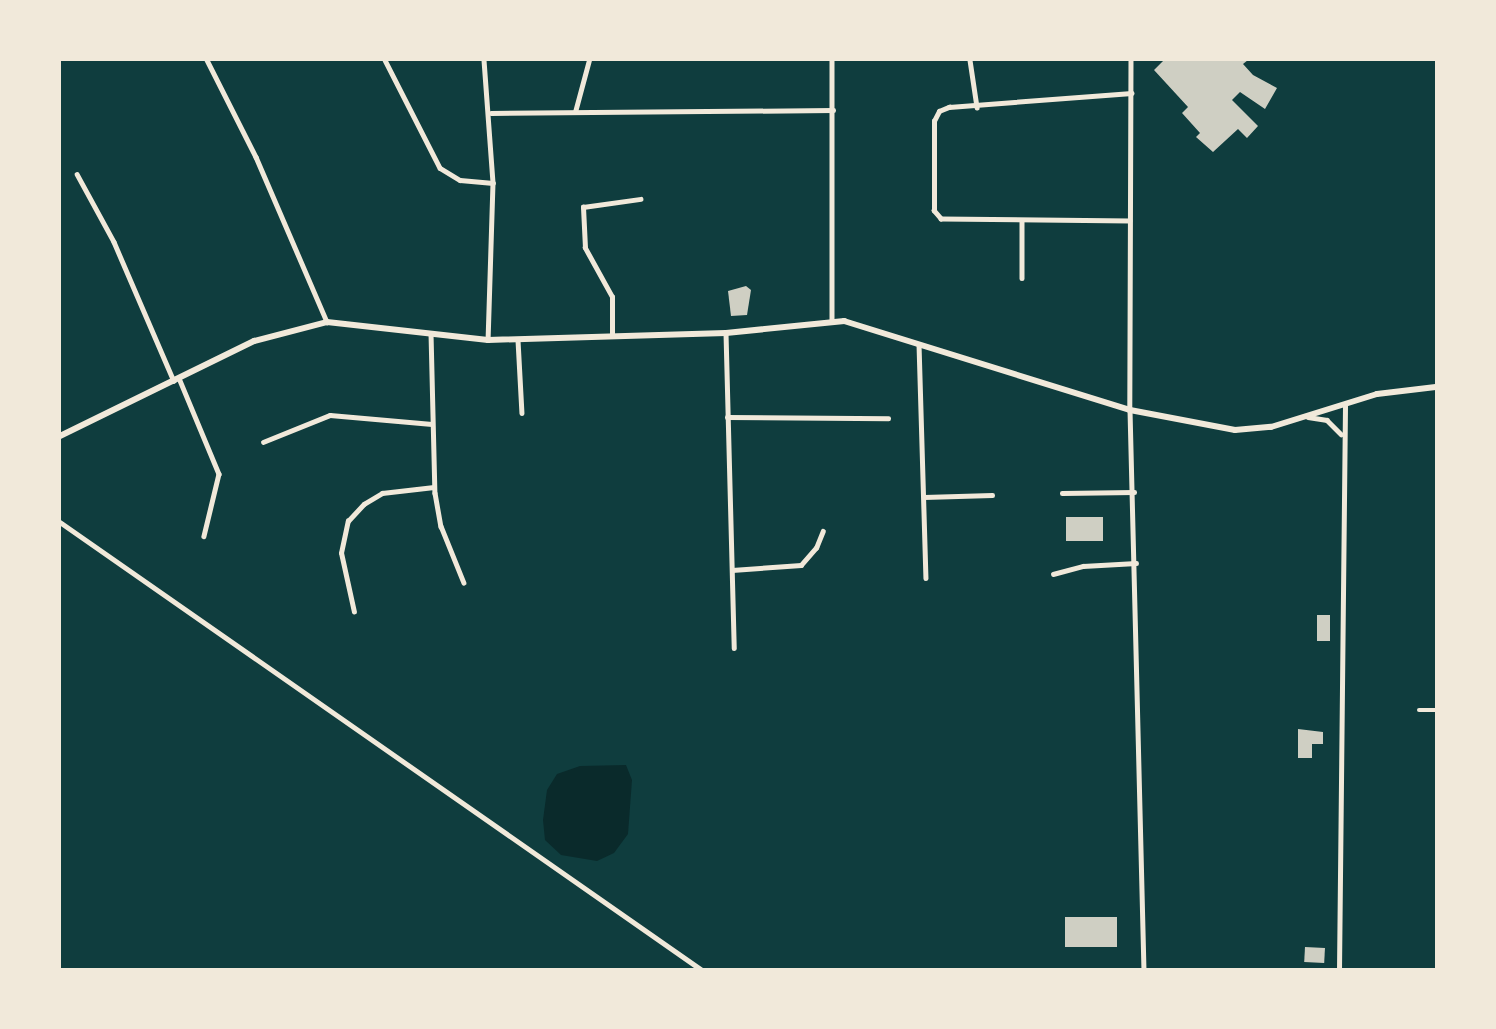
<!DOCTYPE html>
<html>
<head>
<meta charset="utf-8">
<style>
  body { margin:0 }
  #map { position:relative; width:1496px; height:1029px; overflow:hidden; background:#0f3d3e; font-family:"Fira Sans Condensed",sans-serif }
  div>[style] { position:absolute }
  .water>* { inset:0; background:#0a2a2b }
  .building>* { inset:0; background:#cfcfc3; transform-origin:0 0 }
  .minor>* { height:4.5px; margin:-2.25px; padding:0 2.25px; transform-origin:2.25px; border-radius:2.25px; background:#f1e9da }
  .primary>* { height:6px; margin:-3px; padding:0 3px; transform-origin:3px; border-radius:3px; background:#f1e9da }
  span { translate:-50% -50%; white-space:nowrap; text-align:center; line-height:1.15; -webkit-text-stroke:5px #f1e9da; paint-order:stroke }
  .frame { position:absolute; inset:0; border:61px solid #f1e9da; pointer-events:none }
</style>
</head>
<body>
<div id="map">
  <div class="water">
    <div style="clip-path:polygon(626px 765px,632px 780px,628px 834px,614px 853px,597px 861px,561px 855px,545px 840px,543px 820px,547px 790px,557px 774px,580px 766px)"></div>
  </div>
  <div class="building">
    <div style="clip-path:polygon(1164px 60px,1248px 60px,1243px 64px,1253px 75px,1277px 88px,1265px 109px,1240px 92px,1232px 100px,1258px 126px,1247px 138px,1238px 129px,1213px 152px,1196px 137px,1200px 133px,1182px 113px,1188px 107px,1154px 70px)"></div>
    <div style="clip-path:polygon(746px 286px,751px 290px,747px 315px,731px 316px,728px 291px)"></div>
    <div style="left:1066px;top:517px;width:37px;height:24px"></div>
    <div style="left:1317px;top:615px;width:13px;height:26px"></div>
    <div style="clip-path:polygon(1298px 729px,1323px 732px,1323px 744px,1312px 744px,1312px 758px,1298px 758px)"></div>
    <div style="left:1065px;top:917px;width:52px;height:30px"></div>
    <div style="left:1305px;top:947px;width:20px;height:15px;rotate:3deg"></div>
  </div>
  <div class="minor">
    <div style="left:207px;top:60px;width:109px;rotate:63.2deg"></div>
    <div style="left:256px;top:157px;width:180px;rotate:66.7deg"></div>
    <div style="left:385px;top:60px;width:121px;rotate:63deg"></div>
    <div style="left:440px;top:168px;width:23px;rotate:31deg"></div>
    <div style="left:460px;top:180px;width:33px;rotate:5deg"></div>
    <div style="left:484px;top:60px;width:123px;rotate:85.8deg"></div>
    <div style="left:493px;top:183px;width:157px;rotate:91.8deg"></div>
    <div style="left:832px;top:60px;width:261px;rotate:90deg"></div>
    <div style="left:970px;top:60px;width:48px;rotate:81.5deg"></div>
    <div style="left:1131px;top:60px;width:350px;rotate:90.2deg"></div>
    <div style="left:1130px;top:410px;width:560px;rotate:88.57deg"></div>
    <div style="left:575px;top:112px;width:54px;rotate:-74.9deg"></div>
    <div style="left:491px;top:113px;width:342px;rotate:-0.5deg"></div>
    <div style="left:77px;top:174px;width:77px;rotate:61.4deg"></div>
    <div style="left:114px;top:242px;width:151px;rotate:66.7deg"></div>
    <div style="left:1022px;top:221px;width:57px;rotate:90deg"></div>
    <div style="left:1130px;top:221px;width:189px;rotate:-179.4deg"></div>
    <div style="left:941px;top:219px;width:11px;rotate:-131deg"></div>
    <div style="left:934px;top:211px;width:90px;rotate:-90deg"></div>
    <div style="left:934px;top:121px;width:11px;rotate:-63deg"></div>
    <div style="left:939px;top:111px;width:11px;rotate:-22deg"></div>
    <div style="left:949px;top:107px;width:183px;rotate:-4.4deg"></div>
    <div style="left:431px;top:333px;width:160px;rotate:88.6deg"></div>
    <div style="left:435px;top:493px;width:34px;rotate:80deg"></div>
    <div style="left:441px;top:526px;width:61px;rotate:68deg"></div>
    <div style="left:726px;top:333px;width:315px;rotate:88.5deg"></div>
    <div style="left:612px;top:336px;width:39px;rotate:-90deg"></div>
    <div style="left:612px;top:297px;width:56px;rotate:-118.9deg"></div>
    <div style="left:585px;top:248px;width:41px;rotate:-92.8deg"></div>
    <div style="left:583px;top:207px;width:58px;rotate:-8deg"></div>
    <div style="left:518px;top:340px;width:73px;rotate:86.9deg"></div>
    <div style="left:919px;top:344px;width:234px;rotate:88.3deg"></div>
    <div style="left:179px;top:378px;width:104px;rotate:67.4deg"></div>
    <div style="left:219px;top:474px;width:64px;rotate:103.6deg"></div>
    <div style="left:727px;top:417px;width:161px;rotate:0.4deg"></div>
    <div style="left:1308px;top:417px;width:19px;rotate:9deg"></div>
    <div style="left:1327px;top:420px;width:20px;rotate:45deg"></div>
    <div style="left:263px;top:442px;width:72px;rotate:-21.9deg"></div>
    <div style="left:330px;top:415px;width:102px;rotate:5deg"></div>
    <div style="left:1062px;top:493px;width:72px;rotate:-0.8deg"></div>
    <div style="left:924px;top:497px;width:68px;rotate:-1.7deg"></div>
    <div style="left:60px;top:522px;width:783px;rotate:34.91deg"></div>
    <div style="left:732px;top:570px;width:69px;rotate:-4.1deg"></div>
    <div style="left:801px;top:565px;width:23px;rotate:-49deg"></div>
    <div style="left:816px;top:548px;width:18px;rotate:-68deg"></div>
    <div style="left:1053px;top:574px;width:31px;rotate:-15deg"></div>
    <div style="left:1083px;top:566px;width:53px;rotate:-3.2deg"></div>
    <div style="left:354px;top:612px;width:60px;rotate:-102.4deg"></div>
    <div style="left:341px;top:553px;width:33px;rotate:-78deg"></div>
    <div style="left:348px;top:521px;width:23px;rotate:-47deg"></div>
    <div style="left:364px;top:504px;width:21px;rotate:-31deg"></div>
    <div style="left:382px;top:493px;width:52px;rotate:-6.6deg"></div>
    <div style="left:1419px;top:710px;width:17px"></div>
    <div style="left:1339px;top:970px;width:565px;rotate:-89.39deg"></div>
  </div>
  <div class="primary">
    <div style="left:60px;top:436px;width:216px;rotate:-26.1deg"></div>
    <div style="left:254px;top:341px;width:75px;rotate:-14.6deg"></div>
    <div style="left:327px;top:322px;width:162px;rotate:6.4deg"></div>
    <div style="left:488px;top:340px;width:238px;rotate:-1.7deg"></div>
    <div style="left:726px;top:333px;width:119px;rotate:-5.8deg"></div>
    <div style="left:844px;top:321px;width:300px;rotate:17.3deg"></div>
    <div style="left:1130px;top:410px;width:107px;rotate:10.8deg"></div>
    <div style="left:1235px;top:430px;width:36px;rotate:-5deg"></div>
    <div style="left:1271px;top:427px;width:111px;rotate:-17.3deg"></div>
    <div style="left:1377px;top:394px;width:59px;rotate:-6.8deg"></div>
  </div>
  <div class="frame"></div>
</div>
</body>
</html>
